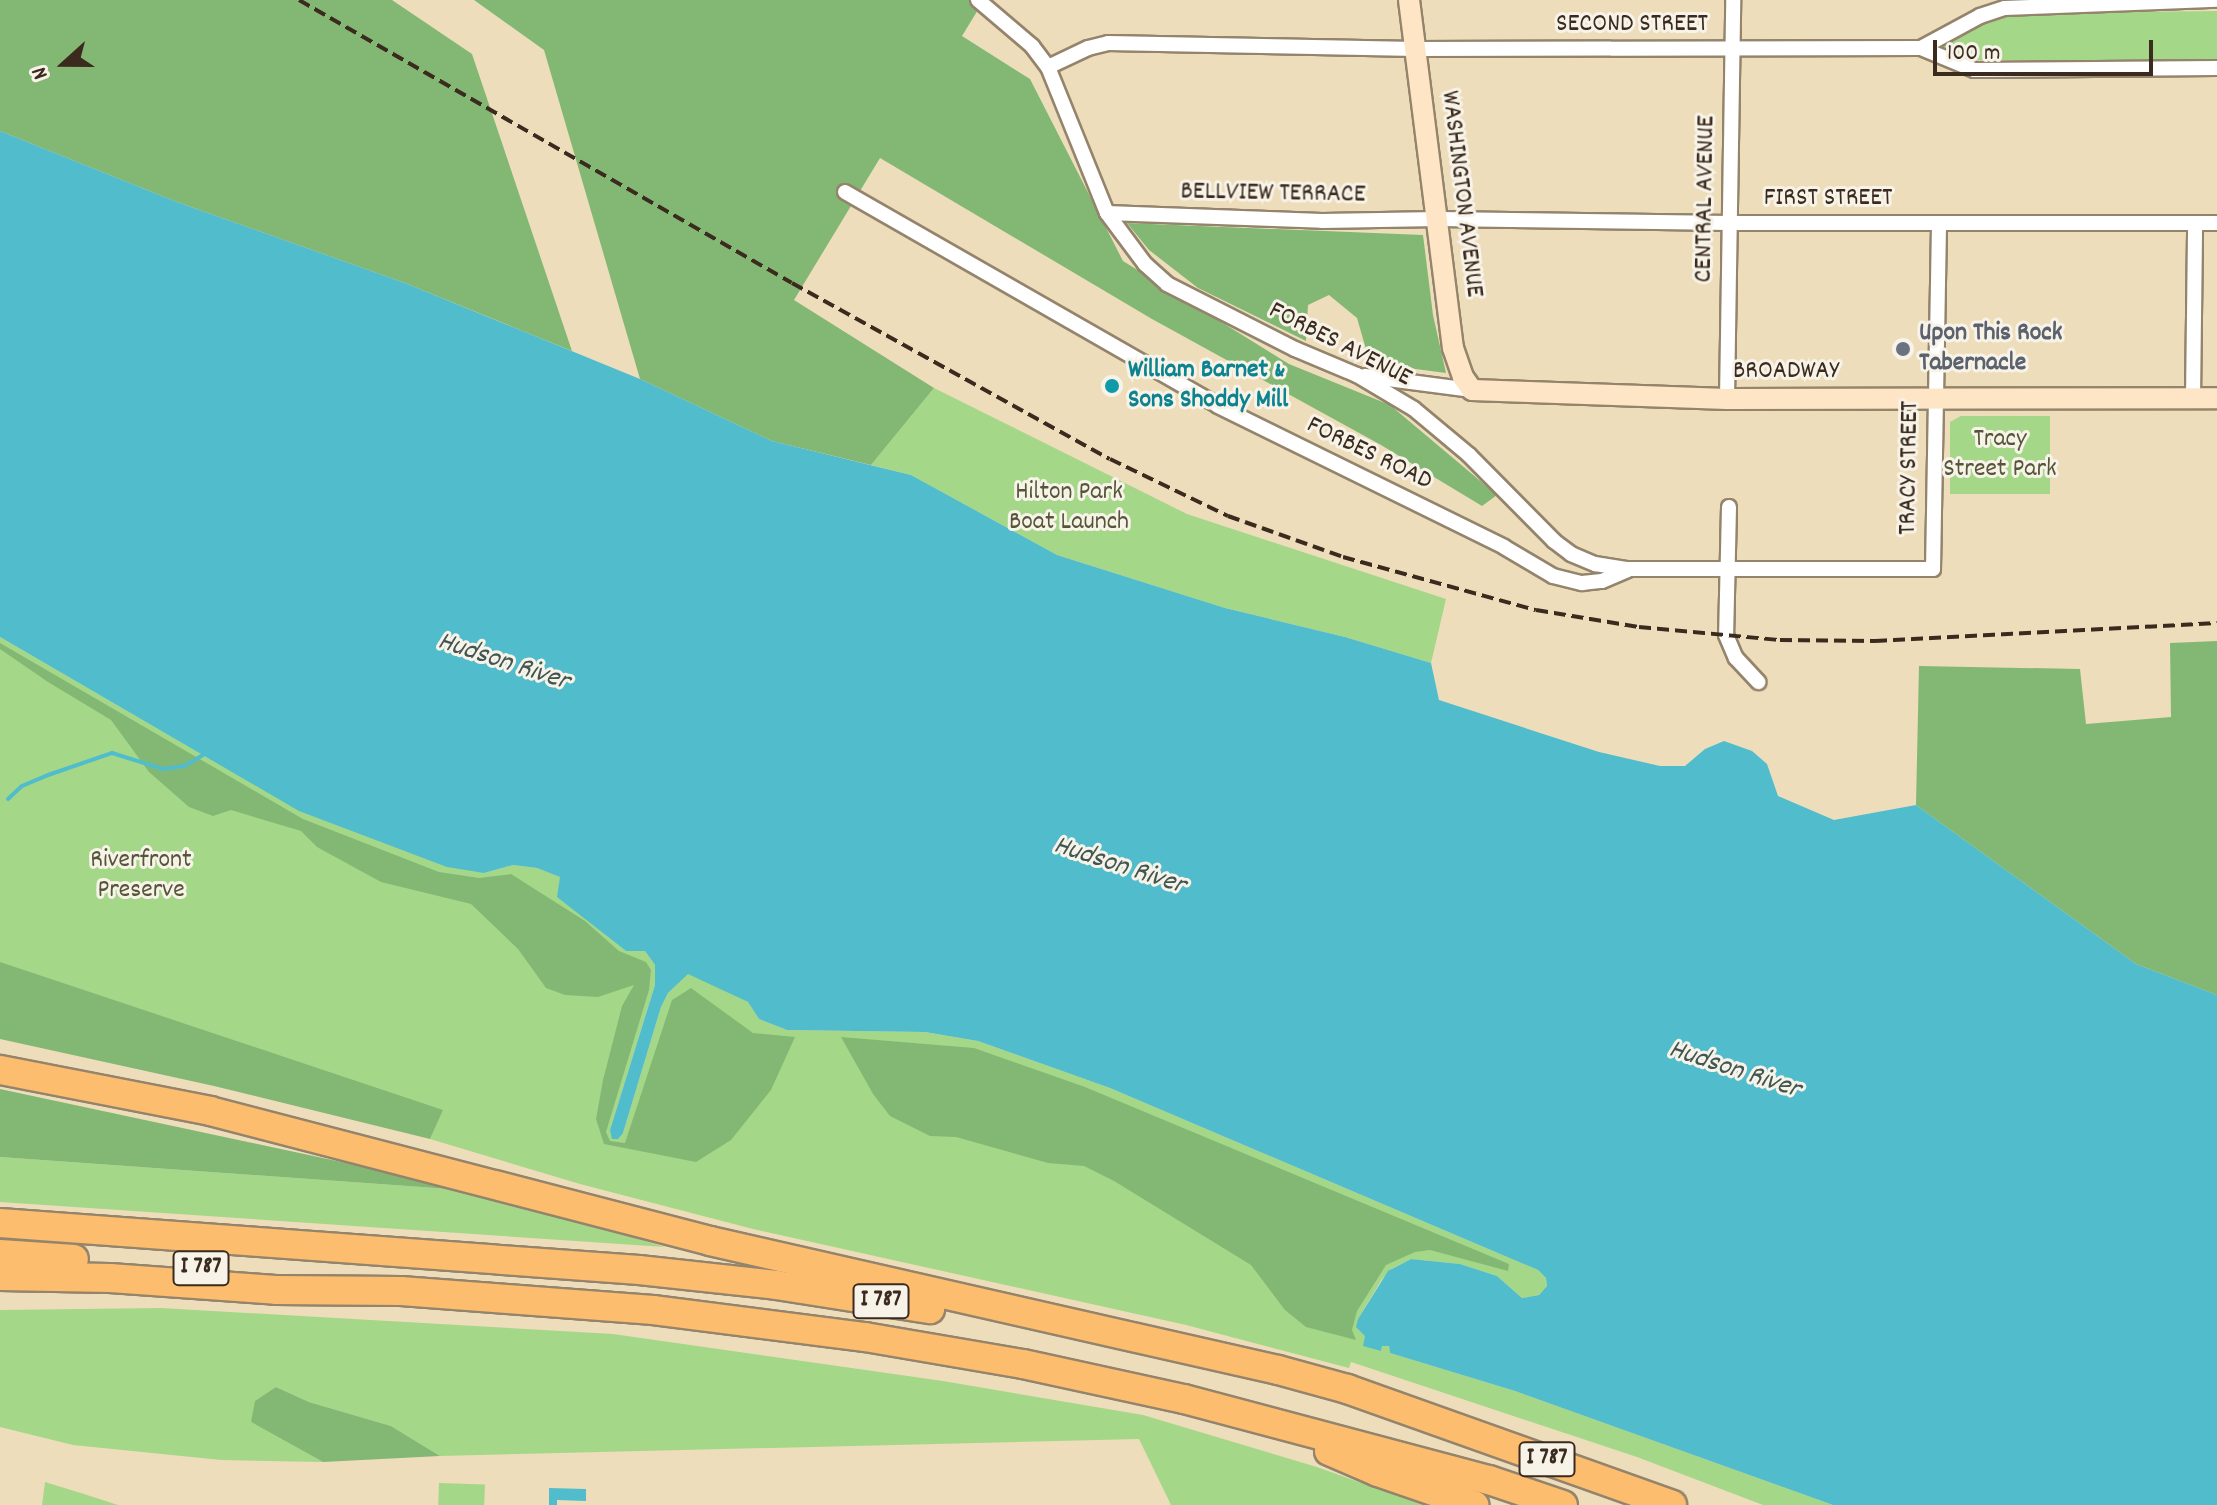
<!DOCTYPE html>
<html>
<head>
<meta charset="utf-8">
<style>
  body { margin:0 }
  #map { position:relative; width:2217px; height:1505px; overflow:hidden; background:#edb; font-family:Dekko,sans-serif }
  div>[style] { position:absolute }
  .green>* { inset:0; background:#a4d888; transform-origin:0 0 }
  .forest>* { inset:0; background:#83b874 }
  .water>* { inset:0; background:#50bccc }
  .stream>* { height:4px; margin:-2px; padding:0 2px; transform-origin:2px; border-radius:2px; background:#50bccc }
  .roads { filter:drop-shadow(2px 0 #94846c) drop-shadow(-2px 0 #94846c) drop-shadow(0 2px #94846c) drop-shadow(0 -2px #94846c) }
  .street>* { height:14px; margin:-7px; padding:0 7px; transform-origin:7px; border-radius:7px; background:#fff }
  .secondary>* { height:20px; margin:-10px; padding:0 10px; transform-origin:10px; border-radius:10px; background:#fee5c5 }
  .highway>* { height:28px; margin:-14px; padding:0 14px; transform-origin:14px; border-radius:14px; background:#fcbd6e }
  .rail>* { height:4px; margin-top:-2px; transform-origin:0; background:repeating-linear-gradient(90deg,#3b2a1e 0 12px,transparent 0 18px) }
  .dots>* { width:22px; height:22px; translate:-50% -50%; box-sizing:border-box; border:4px solid #f7f3e8; border-radius:50% }
  span { translate:-50% -50%; white-space:nowrap; text-align:center; line-height:1.15; -webkit-text-stroke:6px #f7f3e8; paint-order:stroke }
  .shield-label span { padding:2px 6px; background:#f7f3e8; border:2px solid; border-radius:6px; -webkit-text-stroke-width:0 }
  .shield-label { font-size:24px; color:#3b2a1e; font-weight:700 }
  .street-label { font-size:26px; color:#3b2a1e }
  .worship-label { font-size:26px; color:#5b616d; font-weight:700 }
  .left { translate:0 -50%; text-align:left }
  .culture-label { font-size:26px; color:#0d838f; font-weight:700 }
  .park-label { font-size:26px; color:#555638 }
  .water-label { font-size:28px; color:#415652; font-style:italic }
  .north { position:absolute; left:24px; top:24px; width:80px; height:80px; -webkit-text-stroke:6px #f7f3e8; paint-order:stroke; rotate:249deg; font-size:22px; font-weight:700; line-height:32px; text-align:center; color:#3b2a1e }
  .north::after { content:''; display:block; margin:auto; width:28px; height:36px; background:#3b2a1e; clip-path:polygon(50% 0,100% 100%,50% 72%,0 100%) }
  .scale { position:absolute; left:1933px; top:40px; width:220px; height:36px; box-sizing:border-box; border:4px solid #3b2a1e; border-top:0; padding-left:10px; font-size:24px; line-height:28px; white-space:nowrap; color:#3b2a1e; -webkit-text-stroke:6px #f7f3e8; paint-order:stroke }
</style>
</head>
<body>
<div id="map">
  <div class="green">
    <div style="clip-path:polygon(2217px 11px,2217px 60px,1975px 60px,1941px 47px,1991px 18px,2013px 13px)"></div>
    <div style="clip-path:polygon(934px 388px,1187px 514px,1446px 599px,1431px 663px,1345px 637px,1225px 608px,1057px 555px,911px 475px,871px 465px)"></div>
    <div style="clip-path:polygon(1961px 416px,2050px 416px,2050px 494px,1950px 494px,1950px 422px)"></div>
    <div style="clip-path:polygon(0 637px,203px 755px,484px 873px,513px 865px,537px 868px,561px 877px,558px 897px,626px 951px,645px 951px,655px 965px,655px 985px,610px 1130px,623px 1133px,661px 1007px,668px 993px,688px 973px,748px 1002px,759px 1019px,787px 1030px,925px 1032px,978px 1041px,1110px 1088px,1538px 1270px,1546px 1278px,1547px 1286px,1539px 1295px,1522px 1298px,1497px 1276px,1460px 1264px,1411px 1259px,1393px 1268px,1382px 1279px,1358px 1319px,1365px 1336px,1381px 1350px,1382px 1345px,1389px 1346px,1390px 1353px,1515px 1391px,1833px 1505px,1763px 1505px,1637px 1457px,1351px 1362px,1349px 1368px,1186px 1325px,753px 1229px,580px 1184px,430px 1139px,439px 1118px,0 972px)"></div>
    <div style="clip-path:polygon(0 1157px,477px 1191px,665px 1247px,0 1202px)"></div>
    <div style="clip-path:polygon(161px 1308px,613px 1334px,943px 1381px,1143px 1415px,1317px 1467px,1423px 1505px,1171px 1505px,1139px 1439px,440px 1456px,391px 1426px,309px 1402px,276px 1387px,251px 1422px,323px 1462px,221px 1460px,73px 1445px,0 1427px,0 1310px)"></div>
    <div style="clip-path:polygon(45px 1482px,84px 1494px,118px 1505px,42px 1505px)"></div>
    <div style="left:439px;top:1483px;width:46px;height:22px;rotate:2deg"></div>
  </div>
  <div class="forest">
    <div style="clip-path:polygon(0 0,392px 0,472px 54px,572px 351px,405px 283px,177px 202px,0 131px)"></div>
    <div style="clip-path:polygon(474px 0,984px 0,962px 36px,1030px 79px,1123px 261px,1289px 364px,1390px 405px,1497px 495px,1482px 506px,1381px 445px,1152px 319px,880px 158px,794px 300px,934px 388px,871px 465px,772px 441px,640px 379px,544px 50px)"></div>
    <div style="clip-path:polygon(1127px 223px,1423px 235px,1433px 315px,1446px 373px,1370px 363px,1357px 318px,1329px 295px,1308px 305px,1306px 341px,1198px 288px,1149px 250px)"></div>
    <div style="clip-path:polygon(2217px 641px,2217px 995px,2136px 964px,1916px 805px,1919px 666px,2080px 669px,2086px 724px,2171px 717px,2170px 643px)"></div>
    <div style="clip-path:polygon(0 643px,303px 819px,439px 872px,479px 878px,511px 874px,585px 921px,619px 951px,646px 962px,651px 970px,649px 990px,606px 1132px,610px 1141px,625px 1143px,672px 1000px,691px 988px,753px 1033px,795px 1037px,771px 1090px,731px 1140px,696px 1162px,604px 1144px,596px 1119px,603px 1080px,622px 1006px,634px 985px,598px 997px,565px 995px,546px 988px,518px 949px,471px 904px,381px 882px,317px 847px,301px 831px,231px 810px,213px 816px,189px 807px,149px 772px,111px 720px,48px 682px,0 649px)"></div>
    <div style="clip-path:polygon(0 962px,45px 977px,443px 1110px,430px 1139px,214px 1086px,0 1039px)"></div>
    <div style="clip-path:polygon(841px 1037px,974px 1048px,1085px 1087px,1509px 1264px,1508px 1271px,1430px 1250px,1415px 1252px,1386px 1265px,1357px 1311px,1352px 1330px,1356px 1340px,1306px 1327px,1285px 1310px,1251px 1265px,1114px 1181px,1084px 1166px,1048px 1163px,956px 1137px,930px 1136px,890px 1116px,873px 1094px)"></div>
    <div style="clip-path:polygon(0 1089px,477px 1191px,0 1157px)"></div>
    <div style="clip-path:polygon(276px 1387px,309px 1402px,391px 1426px,440px 1456px,323px 1462px,251px 1422px,255px 1401px)"></div>
  </div>
  <div class="water">
    <div style="clip-path:polygon(0 131px,177px 202px,405px 283px,640px 379px,772px 441px,911px 475px,1057px 555px,1225px 608px,1345px 637px,1431px 663px,1439px 700px,1599px 752px,1660px 766px,1685px 766px,1705px 749px,1724px 741px,1752px 751px,1767px 764px,1778px 796px,1834px 820px,1916px 805px,2136px 964px,2217px 995px,2217px 1505px,1833px 1505px,1515px 1391px,1390px 1353px,1389px 1346px,1382px 1346px,1381px 1351px,1363px 1346px,1365px 1336px,1356px 1327px,1358px 1319px,1388px 1271px,1411px 1259px,1460px 1264px,1497px 1276px,1522px 1298px,1539px 1295px,1547px 1286px,1546px 1278px,1538px 1270px,1110px 1088px,978px 1041px,925px 1032px,787px 1030px,759px 1019px,748px 1002px,688px 974px,668px 993px,661px 1007px,623px 1133px,618px 1139px,612px 1139px,610px 1130px,655px 985px,655px 965px,645px 951px,626px 951px,557px 897px,560px 877px,537px 868px,513px 865px,484px 873px,447px 867px,299px 811px,0 637px)"></div>
    <div style="clip-path:polygon(549px 1488px,586px 1489px,586px 1501px,557px 1500px,557px 1505px,549px 1505px)"></div>
  </div>
  <div class="stream">
    <div style="left:8px;top:799px;width:19px;rotate:-43deg"></div>
    <div style="left:22px;top:786px;width:28px;rotate:-23deg"></div>
    <div style="left:48px;top:775px;width:68px;rotate:-19deg"></div>
    <div style="left:112px;top:753px;width:53px;rotate:17.4deg"></div>
    <div style="left:163px;top:769px;width:21px;rotate:-8deg"></div>
    <div style="left:184px;top:766px;width:22px;rotate:-30deg"></div>
  </div>
  <div class="roads">
    <div class="street">
      <div style="left:978px;top:0;width:71px;rotate:40.4deg"></div>
      <div style="left:1032px;top:46px;width:26px;rotate:53deg"></div>
      <div style="left:1048px;top:67px;width:157px;rotate:68deg"></div>
      <div style="left:1107px;top:213px;width:64px;rotate:53.3deg"></div>
      <div style="left:1145px;top:264px;width:30px;rotate:42deg"></div>
      <div style="left:1167px;top:284px;width:144px;rotate:26.9deg"></div>
      <div style="left:1295px;top:349px;width:67px;rotate:22.8deg"></div>
      <div style="left:1357px;top:375px;width:66px;rotate:30.8deg"></div>
      <div style="left:1414px;top:409px;width:72px;rotate:39.9deg"></div>
      <div style="left:1469px;top:455px;width:121px;rotate:45.3deg"></div>
      <div style="left:1554px;top:541px;width:21px;rotate:37deg"></div>
      <div style="left:1571px;top:554px;width:26px;rotate:23deg"></div>
      <div style="left:1595px;top:564px;width:33px;rotate:9deg"></div>
      <div style="left:1628px;top:569px;width:305px"></div>
      <div style="left:1933px;top:569px;width:346px;rotate:-89deg"></div>
      <div style="left:1921px;top:48px;width:67px;rotate:-28.5deg"></div>
      <div style="left:1980px;top:16px;width:26px;rotate:-18deg"></div>
      <div style="left:2005px;top:8px;width:212px;rotate:-2.2deg"></div>
      <div style="left:1048px;top:67px;width:44px;rotate:-25.4deg"></div>
      <div style="left:1088px;top:48px;width:21px;rotate:-14deg"></div>
      <div style="left:1108px;top:43px;width:308px;rotate:1.1deg"></div>
      <div style="left:1416px;top:49px;width:505px;rotate:-0.11deg"></div>
      <div style="left:1921px;top:48px;width:57px;rotate:22.5deg"></div>
      <div style="left:1974px;top:70px;width:243px;rotate:-0.5deg"></div>
      <div style="left:845px;top:192px;width:430px;rotate:29.8deg"></div>
      <div style="left:1218px;top:406px;width:319px;rotate:26.2deg"></div>
      <div style="left:1504px;top:547px;width:57px;rotate:30.6deg"></div>
      <div style="left:1553px;top:576px;width:30px;rotate:14deg"></div>
      <div style="left:1582px;top:583px;width:20px;rotate:-6deg"></div>
      <div style="left:1602px;top:581px;width:28px;rotate:-23deg"></div>
      <div style="left:1107px;top:213px;width:215px;rotate:2.1deg"></div>
      <div style="left:1322px;top:221px;width:117px;rotate:-1deg"></div>
      <div style="left:1439px;top:219px;width:290px;rotate:0.8deg"></div>
      <div style="left:1729px;top:223px;width:488px"></div>
      <div style="left:1365px;top:376px;width:108px;rotate:7.5deg"></div>
      <div style="left:2193px;top:398px;width:175px;rotate:-89.3deg"></div>
      <div style="left:1727px;top:399px;width:399px;rotate:-89.1deg"></div>
      <div style="left:1729px;top:507px;width:128px;rotate:91.3deg"></div>
      <div style="left:1726px;top:635px;width:25px;rotate:67deg"></div>
      <div style="left:1736px;top:658px;width:33px;rotate:47deg"></div>
    </div>
    <div class="secondary">
      <div style="left:1409px;top:0;width:351px;rotate:82.8deg"></div>
      <div style="left:1453px;top:348px;width:31px;rotate:71deg"></div>
      <div style="left:1463px;top:377px;width:16px;rotate:55deg"></div>
      <div style="left:1472px;top:390px;width:255px;rotate:2deg"></div>
      <div style="left:1727px;top:399px;width:490px;rotate:-0.1deg"></div>
    </div>
    <div class="highway">
      <div style="left:0;top:1070px;width:214px;rotate:11deg"></div>
      <div style="left:210px;top:1111px;width:517px;rotate:14.57deg"></div>
      <div style="left:710px;top:1241px;width:582px;rotate:12.8deg"></div>
      <div style="left:1278px;top:1370px;width:72px;rotate:15.4deg"></div>
      <div style="left:1347px;top:1389px;width:345px;rotate:19.6deg"></div>
      <div style="left:0;top:1223px;width:641px;rotate:4.21deg"></div>
      <div style="left:639px;top:1270px;width:138px;rotate:6.2deg"></div>
      <div style="left:776px;top:1285px;width:156px;rotate:8.9deg"></div>
      <div style="left:0;top:1254px;width:74px;rotate:3.9deg"></div>
      <div style="left:0;top:1276px;width:110px;rotate:1deg"></div>
      <div style="left:110px;top:1278px;width:166px;rotate:4.1deg"></div>
      <div style="left:276px;top:1290px;width:125px;rotate:0.5deg"></div>
      <div style="left:401px;top:1291px;width:253px;rotate:4.3deg"></div>
      <div style="left:653px;top:1310px;width:214px;rotate:7.3deg"></div>
      <div style="left:865px;top:1337px;width:160px;rotate:9.7deg"></div>
      <div style="left:1023px;top:1364px;width:165px;rotate:12.3deg"></div>
      <div style="left:1184px;top:1399px;width:316px;rotate:14.9deg"></div>
      <div style="left:1489px;top:1480px;width:78px;rotate:18.7deg"></div>
      <div style="left:1329px;top:1451px;width:53px;rotate:23.2deg"></div>
      <div style="left:1378px;top:1472px;width:102px;rotate:19deg"></div>
    </div>
  </div>
  <div class="rail">
    <div style="left:299px;top:0;width:568px;rotate:29.86deg"></div>
    <div style="left:792px;top:283px;width:363px;rotate:29deg"></div>
    <div style="left:1110px;top:459px;width:131px;rotate:25.8deg"></div>
    <div style="left:1228px;top:516px;width:122px;rotate:19.6deg"></div>
    <div style="left:1343px;top:557px;width:200px;rotate:15.4deg"></div>
    <div style="left:1536px;top:610px;width:104px;rotate:9.4deg"></div>
    <div style="left:1639px;top:627px;width:142px;rotate:5.3deg"></div>
    <div style="left:1780px;top:640px;width:95px;rotate:0.6deg"></div>
    <div style="left:1875px;top:641px;width:342px;rotate:-3deg"></div>
  </div>
  <div class="dots">
    <div style="left:1903px;top:349px;background:#6b7280"></div>
    <div style="left:1112px;top:386px;background:#0f9aa8"></div>
  </div>
  <div class="shield-label">
    <span style="left:201px;top:1268px">I 787</span>
    <span style="left:881px;top:1301px">I 787</span>
    <span style="left:1547px;top:1459px">I 787</span>
  </div>
  <div class="street-label">
    <span style="left:1632px;top:25px">SECOND STREET</span>
    <span style="left:1273px;top:194px;rotate:1deg">BELLVIEW TERRACE</span>
    <span style="left:1461px;top:194px;rotate:83deg">WASHINGTON AVENUE</span>
    <span style="left:1706px;top:199px;rotate:-89deg">CENTRAL AVENUE</span>
    <span style="left:1828px;top:199px">FIRST STREET</span>
    <span style="left:1340px;top:345px;rotate:27deg">FORBES AVENUE</span>
    <span style="left:1786px;top:372px">BROADWAY</span>
    <span style="left:1369px;top:454px;rotate:26deg">FORBES ROAD</span>
    <span style="left:1910px;top:468px;rotate:-89deg">TRACY STREET</span>
  </div>
  <div class="worship-label">
    <span class="left" style="left:1919px;top:349px">Upon This Rock<br>Tabernacle</span>
  </div>
  <div class="culture-label">
    <span class="left" style="left:1128px;top:386px">William Barnet &amp;<br>Sons Shoddy Mill</span>
  </div>
  <div class="park-label">
    <span style="left:2000px;top:455px">Tracy<br>Street Park</span>
    <span style="left:1069px;top:508px">Hilton Park<br>Boat Launch</span>
    <span style="left:141px;top:876px">Riverfront<br>Preserve</span>
  </div>
  <div class="water-label">
    <span style="left:503px;top:663px;rotate:18deg">Hudson River</span>
    <span style="left:1119px;top:867px;rotate:18deg">Hudson River</span>
    <span style="left:1734px;top:1071px;rotate:18deg">Hudson River</span>
  </div>
  <div class="north">N</div>
  <div class="scale">100 m</div>
</div>
</body>
</html>
